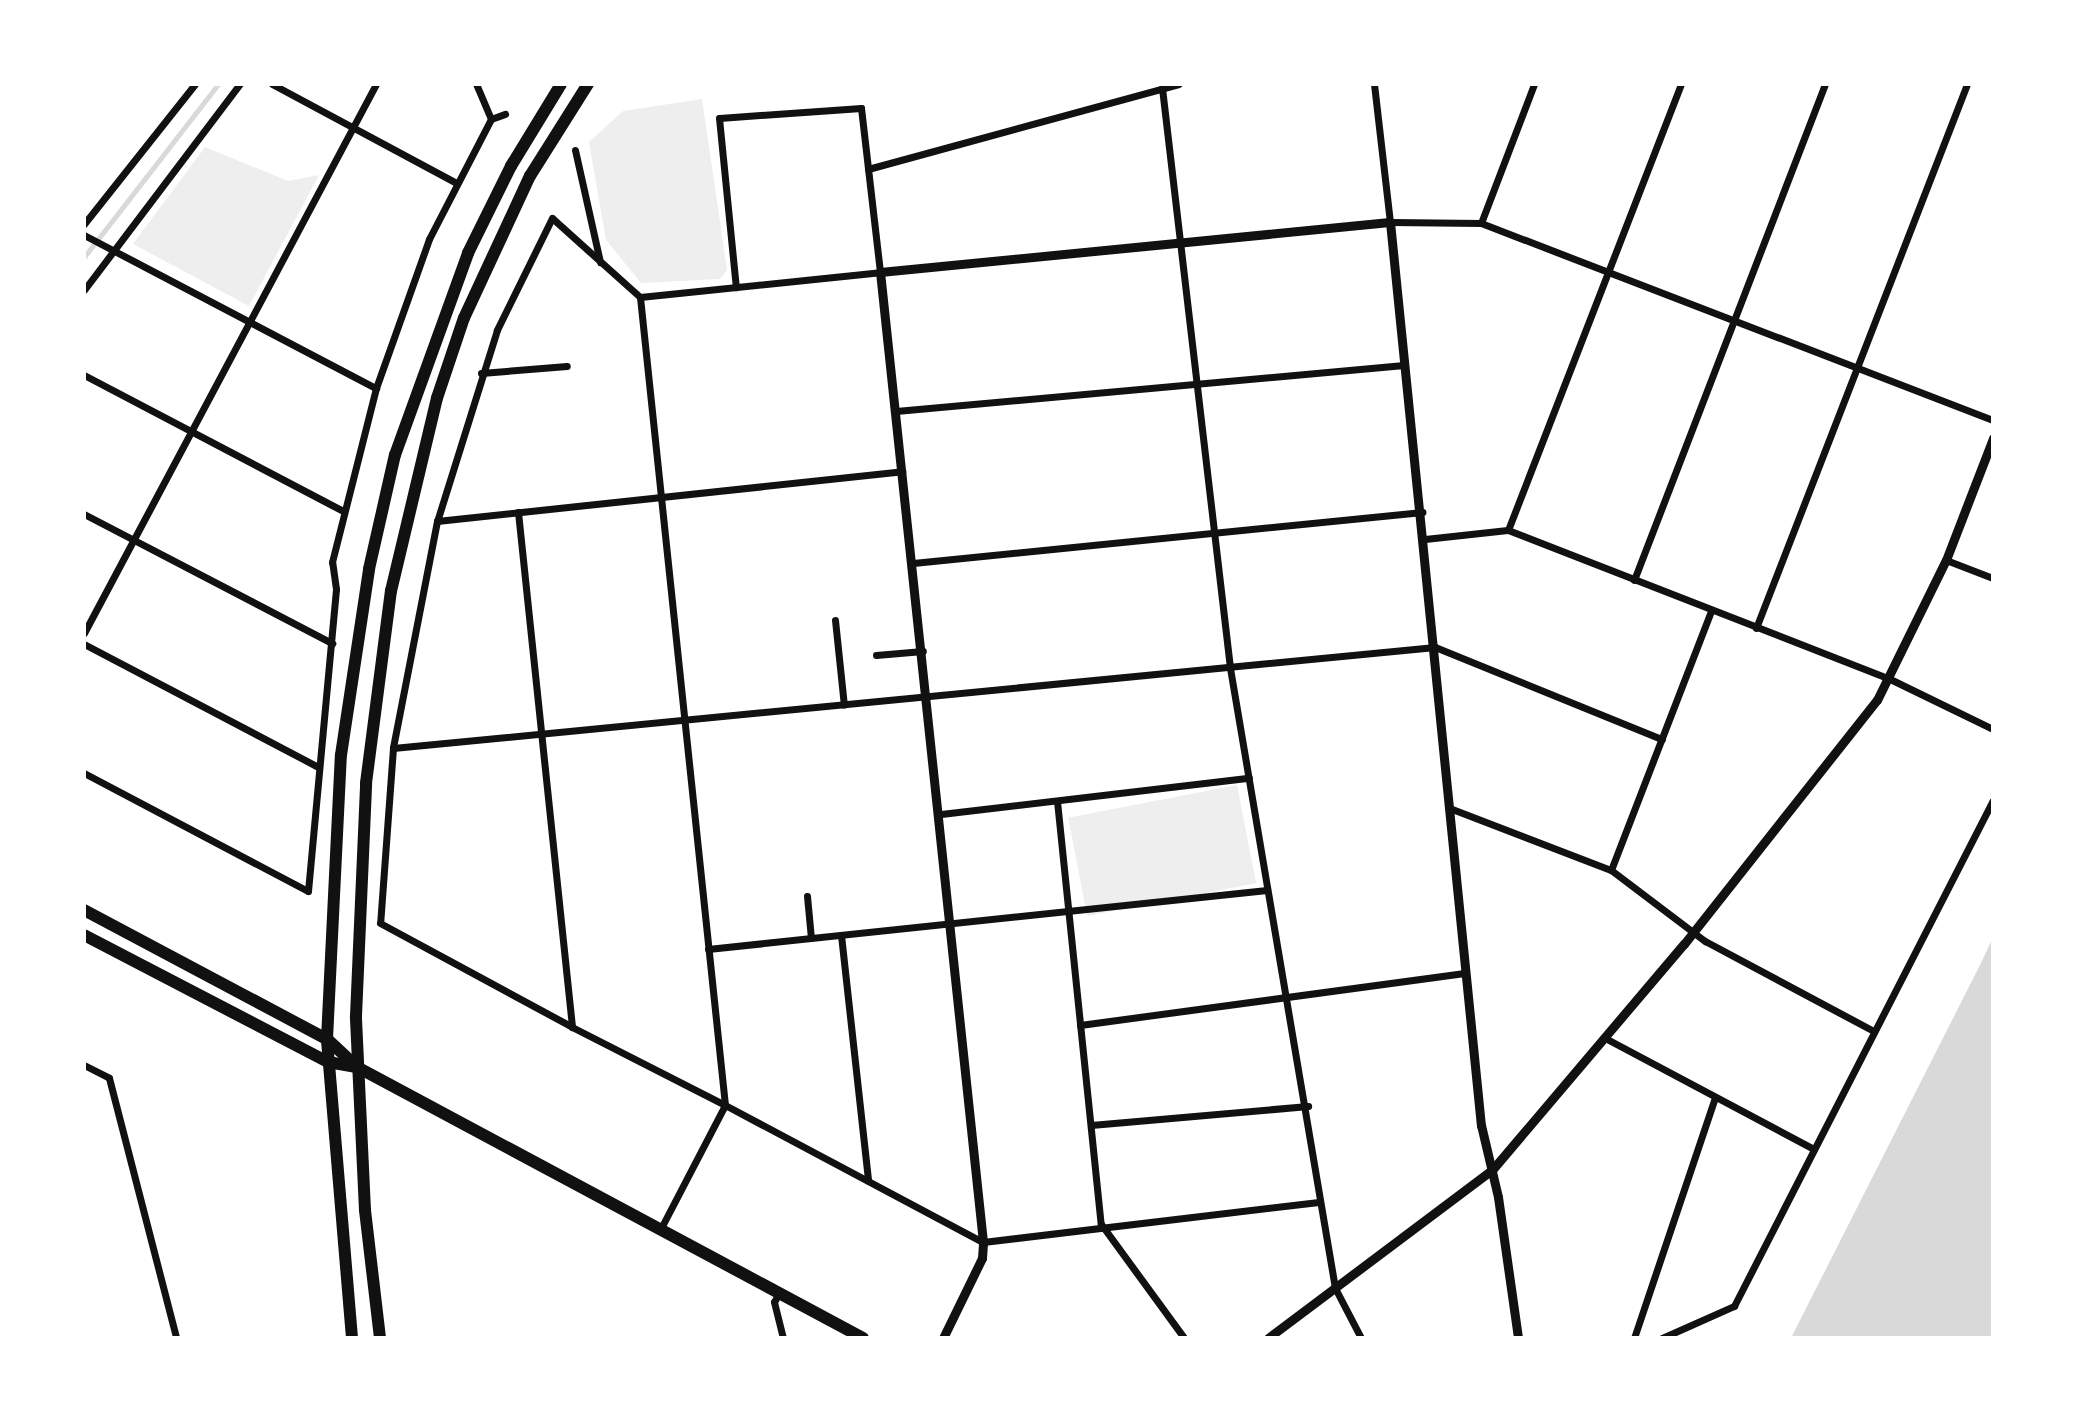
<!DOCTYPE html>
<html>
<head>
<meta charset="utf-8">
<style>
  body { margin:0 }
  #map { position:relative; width:2077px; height:1422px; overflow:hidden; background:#fff; font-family:Cabin,sans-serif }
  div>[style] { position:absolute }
  .green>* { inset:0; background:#eee; transform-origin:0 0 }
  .water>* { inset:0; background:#d9d9d9 }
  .stream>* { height:5px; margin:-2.5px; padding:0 2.5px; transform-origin:2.5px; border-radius:2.5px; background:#d9d9d9 }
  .minor>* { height:7px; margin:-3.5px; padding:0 3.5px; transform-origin:3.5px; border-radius:3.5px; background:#111 }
  .tertiary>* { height:9px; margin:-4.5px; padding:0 4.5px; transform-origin:4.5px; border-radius:4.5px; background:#111 }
  .primary>* { height:12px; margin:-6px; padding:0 6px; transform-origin:6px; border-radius:6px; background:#111 }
  .trunk>* { height:12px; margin:-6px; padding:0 6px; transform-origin:6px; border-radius:6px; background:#111 }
  span { translate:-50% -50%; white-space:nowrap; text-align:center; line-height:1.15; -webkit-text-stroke:8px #fff; paint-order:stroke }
  .frame { position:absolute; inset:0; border:86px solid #fff; pointer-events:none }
</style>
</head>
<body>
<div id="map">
  <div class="green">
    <div style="clip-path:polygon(702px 99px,727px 270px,720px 279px,641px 283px,606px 240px,589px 142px,623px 111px)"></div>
    <div style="clip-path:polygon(205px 147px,288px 181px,319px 175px,249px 306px,133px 244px)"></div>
    <div style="left:1237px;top:785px;width:100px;height:172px;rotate:79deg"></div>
  </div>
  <div class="water">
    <div style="clip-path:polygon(1993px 937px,1993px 1338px,1791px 1338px,1981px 963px)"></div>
  </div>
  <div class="stream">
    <div style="left:84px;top:257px;width:219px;rotate:-52.2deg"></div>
  </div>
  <div class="minor">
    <div style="left:272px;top:84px;width:208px;rotate:28.2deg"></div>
    <div style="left:1374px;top:84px;width:139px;rotate:83.4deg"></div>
    <div style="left:1390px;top:222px;width:91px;rotate:0.6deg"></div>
    <div style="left:1481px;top:223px;width:549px;rotate:21.05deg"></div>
    <div style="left:1162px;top:88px;width:584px;rotate:83.31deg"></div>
    <div style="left:1230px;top:668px;width:629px;rotate:80.39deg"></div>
    <div style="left:1335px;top:1288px;width:56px;rotate:62.5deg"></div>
    <div style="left:491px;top:119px;width:15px;rotate:-20deg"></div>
    <div style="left:575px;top:150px;width:115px;rotate:77.4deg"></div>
    <div style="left:868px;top:169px;width:322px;rotate:-15.3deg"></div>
    <div style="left:1481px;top:223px;width:149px;rotate:-69.1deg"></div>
    <div style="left:84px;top:224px;width:179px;rotate:-51.6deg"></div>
    <div style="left:84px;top:235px;width:330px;rotate:27.7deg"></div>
    <div style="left:84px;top:290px;width:258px;rotate:-52.9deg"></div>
    <div style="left:640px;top:297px;width:241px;rotate:-5.9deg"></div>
    <div style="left:880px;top:272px;width:165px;rotate:-96.6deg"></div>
    <div style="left:861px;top:108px;width:142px;rotate:176deg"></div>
    <div style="left:719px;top:118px;width:170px;rotate:84.3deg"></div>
    <div style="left:481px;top:373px;width:86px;rotate:-4.7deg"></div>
    <div style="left:84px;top:375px;width:293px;rotate:27.7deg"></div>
    <div style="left:896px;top:411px;width:510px;rotate:-5.17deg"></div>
    <div style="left:518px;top:512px;width:518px;rotate:84.01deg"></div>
    <div style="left:84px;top:514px;width:280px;rotate:27.5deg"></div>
    <div style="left:437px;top:521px;width:468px;rotate:-6.1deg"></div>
    <div style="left:1508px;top:530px;width:478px;rotate:-68.8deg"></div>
    <div style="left:1425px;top:539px;width:83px;rotate:-6.2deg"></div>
    <div style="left:1508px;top:530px;width:410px;rotate:21.3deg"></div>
    <div style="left:1890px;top:679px;width:114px;rotate:25.9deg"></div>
    <div style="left:1946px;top:560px;width:50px;rotate:21deg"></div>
    <div style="left:913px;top:563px;width:512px;rotate:-5.72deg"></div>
    <div style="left:1634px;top:580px;width:532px;rotate:-68.94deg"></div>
    <div style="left:835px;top:620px;width:85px;rotate:84deg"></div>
    <div style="left:1756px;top:628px;width:583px;rotate:-68.8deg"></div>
    <div style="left:84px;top:633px;width:622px;rotate:-61.99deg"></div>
    <div style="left:84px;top:644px;width:262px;rotate:27.7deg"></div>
    <div style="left:876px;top:655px;width:47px;rotate:-4.9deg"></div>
    <div style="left:393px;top:748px;width:1047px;rotate:-5.54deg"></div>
    <div style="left:1435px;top:647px;width:245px;rotate:22.1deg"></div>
    <div style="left:84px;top:773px;width:253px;rotate:27.8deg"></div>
    <div style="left:308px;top:891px;width:303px;rotate:-84.7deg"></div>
    <div style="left:336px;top:589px;width:27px;rotate:-98deg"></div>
    <div style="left:332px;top:562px;width:179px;rotate:-75.8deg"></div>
    <div style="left:376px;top:388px;width:158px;rotate:-70.4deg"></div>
    <div style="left:429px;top:239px;width:135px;rotate:-62.7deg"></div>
    <div style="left:491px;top:119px;width:38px;rotate:-113deg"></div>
    <div style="left:1057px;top:801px;width:425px;rotate:84.1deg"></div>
    <div style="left:1101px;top:1224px;width:141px;rotate:53.9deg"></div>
    <div style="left:1452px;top:809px;width:170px;rotate:21deg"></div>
    <div style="left:1611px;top:870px;width:118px;rotate:37.1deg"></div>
    <div style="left:1705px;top:941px;width:189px;rotate:28.1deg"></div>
    <div style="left:941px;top:814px;width:310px;rotate:-6.7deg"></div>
    <div style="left:1611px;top:870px;width:278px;rotate:-68.9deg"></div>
    <div style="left:807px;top:896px;width:42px;rotate:84.6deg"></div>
    <div style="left:841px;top:935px;width:247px;rotate:83.7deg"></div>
    <div style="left:708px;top:949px;width:562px;rotate:-6.03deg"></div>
    <div style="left:1080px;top:1025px;width:388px;rotate:-7.7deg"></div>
    <div style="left:1605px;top:1038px;width:234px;rotate:28deg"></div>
    <div style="left:84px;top:1065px;width:28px;rotate:27deg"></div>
    <div style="left:109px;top:1078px;width:268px;rotate:75.5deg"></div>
    <div style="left:1091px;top:1125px;width:218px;rotate:-5deg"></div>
    <div style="left:660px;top:1230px;width:141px;rotate:-62.5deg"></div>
    <div style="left:725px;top:1105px;width:611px;rotate:-96.01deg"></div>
    <div style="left:661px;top:497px;width:201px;rotate:-96deg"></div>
    <div style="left:640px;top:297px;width:118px;rotate:-138.1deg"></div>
    <div style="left:552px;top:218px;width:125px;rotate:116.2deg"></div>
    <div style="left:497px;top:330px;width:200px;rotate:107.4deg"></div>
    <div style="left:437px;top:521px;width:231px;rotate:101deg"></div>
    <div style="left:393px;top:748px;width:175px;rotate:94.2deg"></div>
    <div style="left:380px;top:923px;width:218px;rotate:28.4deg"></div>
    <div style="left:572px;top:1027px;width:172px;rotate:27deg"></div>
    <div style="left:725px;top:1105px;width:292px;rotate:28deg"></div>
    <div style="left:983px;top:1242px;width:338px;rotate:-6.8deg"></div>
    <div style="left:779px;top:1293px;width:10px;rotate:119deg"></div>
    <div style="left:774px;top:1302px;width:37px;rotate:76deg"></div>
    <div style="left:1634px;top:1338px;width:251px;rotate:-71.4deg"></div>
    <div style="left:1662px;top:1338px;width:79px;rotate:-24deg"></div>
    <div style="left:1734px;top:1306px;width:568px;rotate:-62.89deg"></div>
  </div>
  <div class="tertiary">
    <div style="left:943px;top:1338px;width:89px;rotate:-64deg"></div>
    <div style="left:982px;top:1258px;width:16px;rotate:-86deg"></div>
    <div style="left:983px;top:1242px;width:975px;rotate:-96.06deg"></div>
    <div style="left:880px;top:272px;width:512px;rotate:-5.6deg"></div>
    <div style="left:1390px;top:222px;width:908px;rotate:84.25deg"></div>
    <div style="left:1481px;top:1125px;width:74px;rotate:76.7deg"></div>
    <div style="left:1498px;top:1197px;width:142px;rotate:81.9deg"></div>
    <div style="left:1268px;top:1338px;width:280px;rotate:-36.9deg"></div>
    <div style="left:1492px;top:1170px;width:297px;rotate:-49.7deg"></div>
    <div style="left:1684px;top:944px;width:311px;rotate:-51.7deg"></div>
    <div style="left:1877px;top:700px;width:156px;rotate:-63.8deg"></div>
    <div style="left:1946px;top:560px;width:131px;rotate:-68.9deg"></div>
  </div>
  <div class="primary">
    <div style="left:84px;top:910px;width:275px;rotate:28deg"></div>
    <div style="left:327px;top:1039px;width:41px;rotate:43deg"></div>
    <div style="left:357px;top:1067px;width:574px;rotate:28.17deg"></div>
    <div style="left:84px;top:935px;width:275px;rotate:27.5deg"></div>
    <div style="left:328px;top:1062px;width:29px;rotate:10deg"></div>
  </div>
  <div class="trunk">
    <div style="left:352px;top:1338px;width:300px;rotate:-94.8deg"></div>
    <div style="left:327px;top:1039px;width:284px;rotate:-87.2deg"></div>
    <div style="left:341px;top:755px;width:188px;rotate:-81.4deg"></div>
    <div style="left:369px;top:569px;width:117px;rotate:-77.2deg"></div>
    <div style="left:395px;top:455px;width:215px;rotate:-70.1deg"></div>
    <div style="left:468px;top:253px;width:97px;rotate:-63.7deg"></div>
    <div style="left:511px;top:166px;width:96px;rotate:-58.6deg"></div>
    <div style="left:380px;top:1338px;width:129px;rotate:-96.7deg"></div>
    <div style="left:365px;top:1210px;width:194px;rotate:-92.7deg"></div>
    <div style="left:356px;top:1016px;width:233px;rotate:-87.5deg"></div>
    <div style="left:366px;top:783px;width:194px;rotate:-82.6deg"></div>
    <div style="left:391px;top:591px;width:198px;rotate:-76.6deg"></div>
    <div style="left:437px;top:398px;width:84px;rotate:-71.4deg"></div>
    <div style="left:464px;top:318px;width:157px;rotate:-65.1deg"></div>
    <div style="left:530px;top:176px;width:109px;rotate:-57.8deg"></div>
  </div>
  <div class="frame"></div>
</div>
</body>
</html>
